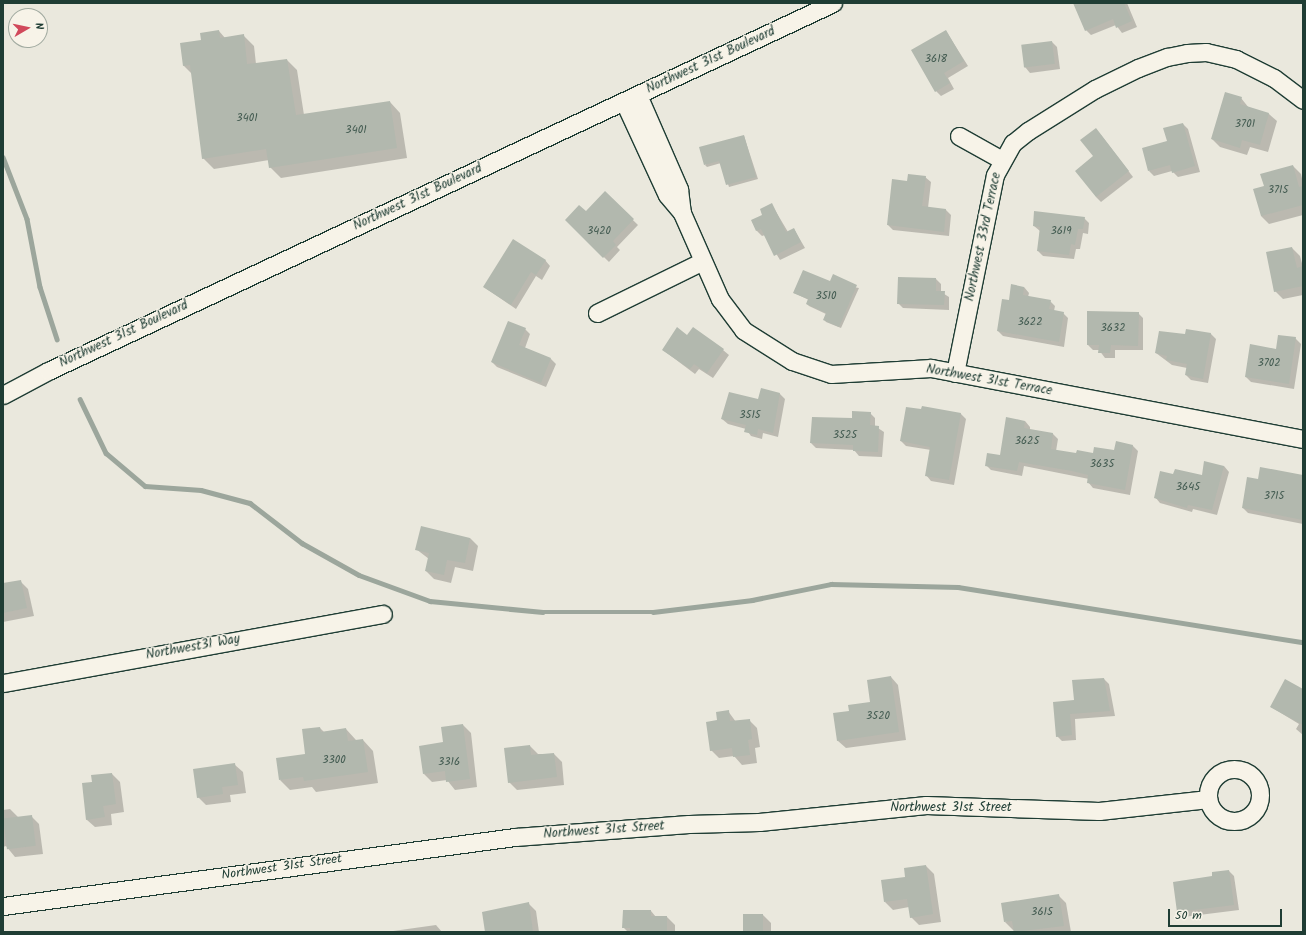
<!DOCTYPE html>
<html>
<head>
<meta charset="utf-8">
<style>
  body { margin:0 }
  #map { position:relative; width:1306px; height:935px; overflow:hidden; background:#eae8dd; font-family:Kalam,sans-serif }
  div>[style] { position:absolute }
  .shadow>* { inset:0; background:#0003 }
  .stream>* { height:4.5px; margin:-2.25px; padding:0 2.25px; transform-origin:2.25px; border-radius:2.25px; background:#9ca69c }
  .building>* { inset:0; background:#b2b8ae; transform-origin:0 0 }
  .roads { filter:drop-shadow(1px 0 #1f3d34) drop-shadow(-1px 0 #1f3d34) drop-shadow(0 1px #1f3d34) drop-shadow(0 -1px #1f3d34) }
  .minor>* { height:17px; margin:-8.5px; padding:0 8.5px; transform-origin:8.5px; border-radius:8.5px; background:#f7f3e8 }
  .minor>.ring { margin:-8.5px; padding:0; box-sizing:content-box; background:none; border:17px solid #f7f3e8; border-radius:50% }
  span { translate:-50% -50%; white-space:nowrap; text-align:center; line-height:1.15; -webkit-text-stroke:3px #f7f3e8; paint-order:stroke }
  .number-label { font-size:11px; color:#445c52 }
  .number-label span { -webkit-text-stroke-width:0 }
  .street-label { font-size:13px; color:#1f3d34 }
  .frame { position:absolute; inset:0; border:4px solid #1f3d34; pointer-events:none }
  .north { position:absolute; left:8px; top:8px; width:40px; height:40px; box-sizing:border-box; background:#f7f3e8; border:1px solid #a1aaa0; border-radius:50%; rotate:81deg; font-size:11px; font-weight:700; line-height:16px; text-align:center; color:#1f3d34 }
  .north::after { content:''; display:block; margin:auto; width:14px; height:18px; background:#d1495b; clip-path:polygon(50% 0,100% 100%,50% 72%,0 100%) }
  .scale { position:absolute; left:1168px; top:909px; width:114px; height:18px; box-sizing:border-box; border:2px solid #1f3d34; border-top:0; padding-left:5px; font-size:12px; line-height:14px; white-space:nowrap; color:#1f3d34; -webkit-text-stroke:3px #f7f3e8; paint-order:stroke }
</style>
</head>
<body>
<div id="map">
  <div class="shadow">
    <div style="clip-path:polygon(1081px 3px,1127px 3px,1137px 27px,1122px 33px,1116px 25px,1091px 35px,1086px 30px)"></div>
    <div style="clip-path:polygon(219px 31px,225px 38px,243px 35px,254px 46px,256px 64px,287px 60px,297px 70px,304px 115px,390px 102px,400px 113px,407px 158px,281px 178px,270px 167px,269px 160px,214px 169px,203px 158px,192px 74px,184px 66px,181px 44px,202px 41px)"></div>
    <div style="clip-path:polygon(946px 31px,968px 66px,948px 78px,954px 89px,941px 96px,936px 91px)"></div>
    <div style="clip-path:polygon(1052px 42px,1057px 47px,1060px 69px,1030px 73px,1025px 67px)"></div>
    <div style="clip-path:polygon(1241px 98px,1249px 108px,1269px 114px,1277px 121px,1268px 152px,1250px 147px,1247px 155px,1220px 147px,1212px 139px)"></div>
    <div style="clip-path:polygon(1183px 124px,1188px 129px,1200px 172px,1178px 177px,1172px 171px,1154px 176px,1149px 171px)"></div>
    <div style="clip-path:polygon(1101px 135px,1133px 177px,1101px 202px,1096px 197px)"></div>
    <div style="clip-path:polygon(744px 136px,758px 179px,729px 187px,721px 163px,707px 167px,705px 165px)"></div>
    <div style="clip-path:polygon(1293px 166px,1301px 174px,1303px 183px,1303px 215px,1269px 224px,1261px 216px,1265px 187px)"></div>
    <div style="clip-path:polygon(925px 177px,931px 182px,928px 208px,946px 210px,951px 215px,949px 236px,893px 230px,888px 225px,908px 182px)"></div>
    <div style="clip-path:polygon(605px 193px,638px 225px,617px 247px,620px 250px,609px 262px,566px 220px,586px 213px)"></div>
    <div style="clip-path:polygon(772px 205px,788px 232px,794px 229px,805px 248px,780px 260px,765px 235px,762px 236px,757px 231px,752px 221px,764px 215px)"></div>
    <div style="clip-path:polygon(1084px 218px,1089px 223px,1088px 234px,1083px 233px,1080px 249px,1076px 249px,1074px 259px,1043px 256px,1038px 251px,1040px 231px,1034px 226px)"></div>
    <div style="clip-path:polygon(1292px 248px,1300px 256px,1303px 267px,1303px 295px,1283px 299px,1275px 291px)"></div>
    <div style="clip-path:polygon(545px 260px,550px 266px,542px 280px,536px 276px,516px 309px,484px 287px)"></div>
    <div style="clip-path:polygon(936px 279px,941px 284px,941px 292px,949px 297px,949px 310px,903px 308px,898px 303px)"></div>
    <div style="clip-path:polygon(830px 283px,859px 288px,841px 328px,826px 322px,824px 319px,826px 314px,809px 306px,807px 304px,809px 300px,794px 293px)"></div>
    <div style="clip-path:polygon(1024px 287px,1029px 293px,1028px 297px,1050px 301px,1055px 306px,1054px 311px,1063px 313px,1068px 318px,1064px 347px,1003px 336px,998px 331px,1009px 301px)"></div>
    <div style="clip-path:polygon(1138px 313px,1143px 318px,1143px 350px,1115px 350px,1115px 358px,1105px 358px,1099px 350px,1093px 350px,1088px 345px)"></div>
    <div style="clip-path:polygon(525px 329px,530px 334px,525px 348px,551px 359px,556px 364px,546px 387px,497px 367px,492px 362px)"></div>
    <div style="clip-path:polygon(1187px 330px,1211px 334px,1216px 339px,1208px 383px,1191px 380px,1186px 375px,1187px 368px,1172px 365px,1156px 353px,1186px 335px)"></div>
    <div style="clip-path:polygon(688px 336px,723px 350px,729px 355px,713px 378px,699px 369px,695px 374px,663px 350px)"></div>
    <div style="clip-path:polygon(1295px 338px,1301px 344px,1294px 389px,1251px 382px,1246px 377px,1277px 350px)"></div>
    <div style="clip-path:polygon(762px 389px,780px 394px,785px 399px,778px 437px,763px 433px,762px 439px,751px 436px,746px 429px,728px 424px,722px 419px,759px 401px)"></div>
    <div style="clip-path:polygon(923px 407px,961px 414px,966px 419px,954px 485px,931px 481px,926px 475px,931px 450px,906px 446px,901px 441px)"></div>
    <div style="clip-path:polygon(870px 413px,875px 418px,875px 426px,884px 432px,882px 457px,859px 456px,854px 450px,816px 448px,811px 443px)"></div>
    <div style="clip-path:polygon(1025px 421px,1030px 427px,1030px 430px,1053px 434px,1058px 439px,1056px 451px,1077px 454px,1115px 452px,1117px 442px,1133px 446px,1138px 451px,1130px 495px,1093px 488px,1088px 482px,1089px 479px,1024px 466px,1022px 476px,991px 470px,986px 465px,1001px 456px)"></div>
    <div style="clip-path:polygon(1224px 466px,1229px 472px,1217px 515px,1193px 509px,1192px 512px,1160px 503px,1155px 497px,1174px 475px,1202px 476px)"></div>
    <div style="clip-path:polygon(1303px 476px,1303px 524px,1248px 513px,1243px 508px,1259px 481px)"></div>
    <div style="clip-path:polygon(470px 538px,478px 546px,473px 571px,455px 567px,451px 583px,434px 579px,426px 571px,429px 559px,416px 549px)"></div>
    <div style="clip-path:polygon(20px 581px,28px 589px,34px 616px,3px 622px,3px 584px)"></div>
    <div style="clip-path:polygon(891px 677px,898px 685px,906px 740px,846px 748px,838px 741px,850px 712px,871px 703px)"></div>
    <div style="clip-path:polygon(1104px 679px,1109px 684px,1115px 716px,1075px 719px,1076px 740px,1062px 741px,1057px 736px,1075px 701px)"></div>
    <div style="clip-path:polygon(1303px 691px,1303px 735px,1296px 729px,1299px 724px,1271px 707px)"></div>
    <div style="clip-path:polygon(728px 711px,736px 722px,749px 720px,757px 728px,760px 747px,755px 748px,757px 763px,742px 765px,734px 756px,719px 758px,711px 750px,718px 721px)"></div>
    <div style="clip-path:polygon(463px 725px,471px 733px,477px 787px,455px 790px,447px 780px,432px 782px,424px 774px,444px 743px)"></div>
    <div style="clip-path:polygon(320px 728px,324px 732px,346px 729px,356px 740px,363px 740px,373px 751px,378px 783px,316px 792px,312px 787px,290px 790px,280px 780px,306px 755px)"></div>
    <div style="clip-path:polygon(530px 746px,538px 754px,554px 754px,562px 762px,564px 785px,517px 790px,509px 782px)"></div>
    <div style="clip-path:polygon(235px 765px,243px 772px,246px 793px,230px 795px,231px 802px,206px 805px,198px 797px)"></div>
    <div style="clip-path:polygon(112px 774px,120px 782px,124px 812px,111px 814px,112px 825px,95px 827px,87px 820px,93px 782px)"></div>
    <div style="clip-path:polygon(10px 809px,19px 818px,31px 816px,39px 824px,43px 854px,15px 857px,6px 846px,3px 847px,3px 810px)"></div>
    <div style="clip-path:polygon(926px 866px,934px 874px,941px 922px,919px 925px,911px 917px,909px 907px,893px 910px,885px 902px,906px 878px)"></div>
    <div style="clip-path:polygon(1229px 871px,1234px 876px,1239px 910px,1183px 917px,1178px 912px,1174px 883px,1213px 877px)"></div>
    <div style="clip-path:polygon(1058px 895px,1066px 903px,1071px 932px,1015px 932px,1005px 922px)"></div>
    <div style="clip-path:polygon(528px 903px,536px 911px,539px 932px,486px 932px)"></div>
    <div style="clip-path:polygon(651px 911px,656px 917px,667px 917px,675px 925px,675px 932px,628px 932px,623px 927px)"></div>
    <div style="clip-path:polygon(763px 915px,771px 923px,771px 932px,744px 932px)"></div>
    <div style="clip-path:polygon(436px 925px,442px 932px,386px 932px)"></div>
  </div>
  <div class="stream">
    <div style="left:3px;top:157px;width:66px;rotate:68.8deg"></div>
    <div style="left:27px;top:219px;width:69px;rotate:79.2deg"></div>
    <div style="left:40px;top:287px;width:55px;rotate:71.9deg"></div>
    <div style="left:80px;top:399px;width:60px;rotate:64.3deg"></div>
    <div style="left:106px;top:453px;width:51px;rotate:40.2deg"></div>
    <div style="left:145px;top:486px;width:56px;rotate:4.1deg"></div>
    <div style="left:201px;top:490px;width:51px;rotate:14.9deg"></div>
    <div style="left:250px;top:503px;width:66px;rotate:37.6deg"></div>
    <div style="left:302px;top:543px;width:65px;rotate:29.3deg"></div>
    <div style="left:359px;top:575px;width:76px;rotate:20.1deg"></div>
    <div style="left:430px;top:601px;width:113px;rotate:5.6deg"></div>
    <div style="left:542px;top:612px;width:111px"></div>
    <div style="left:653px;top:612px;width:100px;rotate:-6.9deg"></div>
    <div style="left:752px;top:600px;width:81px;rotate:-11.4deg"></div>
    <div style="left:831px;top:584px;width:127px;rotate:1.4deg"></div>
    <div style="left:958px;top:587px;width:349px;rotate:9.1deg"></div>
  </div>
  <div class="building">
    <div style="clip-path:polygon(1073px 3px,1124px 3px,1132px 21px,1116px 28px,1113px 19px,1085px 31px)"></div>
    <div style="clip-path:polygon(219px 30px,220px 38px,244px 34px,247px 64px,287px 59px,296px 115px,390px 101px,397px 148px,269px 168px,266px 149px,202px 159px,190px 65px,183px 66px,180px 43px,201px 40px,200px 33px)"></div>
    <div style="clip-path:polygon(946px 30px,964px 61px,944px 73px,950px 83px,935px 92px,911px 50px)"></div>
    <div style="left:1052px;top:41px;width:23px;height:31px;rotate:83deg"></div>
    <div style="clip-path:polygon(1225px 92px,1242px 97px,1240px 104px,1269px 113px,1260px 145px,1242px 140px,1240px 148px,1211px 139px)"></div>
    <div style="clip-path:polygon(1183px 123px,1195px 166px,1172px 173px,1170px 165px,1148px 171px,1142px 148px,1167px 141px,1163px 128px)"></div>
    <div style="clip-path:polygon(1096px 128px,1129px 171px,1096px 197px,1075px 171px,1093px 156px,1080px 140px)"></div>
    <div style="clip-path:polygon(744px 135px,756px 177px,726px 185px,719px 161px,704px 165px,699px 147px)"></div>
    <div style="clip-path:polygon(1293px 165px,1299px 187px,1303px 186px,1303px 205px,1261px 216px,1253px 189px,1264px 186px,1260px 174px)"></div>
    <div style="clip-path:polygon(908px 174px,926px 176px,922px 206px,946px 209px,944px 232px,887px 225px,892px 179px,907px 181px)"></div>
    <div style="clip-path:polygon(605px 191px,634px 219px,613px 241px,616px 245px,603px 258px,565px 220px,579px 205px,586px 211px)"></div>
    <div style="clip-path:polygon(772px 203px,786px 232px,794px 228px,801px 242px,774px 256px,761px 229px,756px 231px,751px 220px,762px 215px,760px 209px)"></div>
    <div style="clip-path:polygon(1034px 211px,1085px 217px,1083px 229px,1078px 229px,1075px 245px,1071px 244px,1069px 255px,1037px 251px,1040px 227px,1033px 226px)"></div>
    <div style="clip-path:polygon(513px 239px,546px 260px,536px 275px,531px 272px,511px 305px,483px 287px)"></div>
    <div style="clip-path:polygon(1292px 247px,1297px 268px,1303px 266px,1303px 286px,1274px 292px,1266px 252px)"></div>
    <div style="clip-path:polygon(803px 270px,830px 281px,833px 274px,857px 285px,839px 327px,823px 320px,826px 313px,806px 304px,808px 299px,793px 293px)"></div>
    <div style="clip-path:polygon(898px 277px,936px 278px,936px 291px,945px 291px,944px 305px,897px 304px)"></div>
    <div style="clip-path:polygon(1011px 284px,1024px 287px,1023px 295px,1051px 300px,1049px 309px,1064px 312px,1059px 342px,997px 331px,1002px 299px,1009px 300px)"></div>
    <div style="clip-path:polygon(1087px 311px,1139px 312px,1138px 346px,1111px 345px,1110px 353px,1098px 353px,1099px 345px,1087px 345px)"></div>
    <div style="clip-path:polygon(508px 321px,526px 328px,519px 345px,551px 358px,541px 383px,491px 362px)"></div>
    <div style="clip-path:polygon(677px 327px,687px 335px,693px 327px,724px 349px,707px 373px,694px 364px,690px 369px,662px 350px)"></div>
    <div style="clip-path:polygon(1186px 329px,1211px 333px,1203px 379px,1185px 375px,1187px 364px,1166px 360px,1167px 356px,1155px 353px,1159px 331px,1185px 334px)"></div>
    <div style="clip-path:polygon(1278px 335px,1296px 337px,1289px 384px,1245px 377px,1250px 344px,1276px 349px)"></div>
    <div style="clip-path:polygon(761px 388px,780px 393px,773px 433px,758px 429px,757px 435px,744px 432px,746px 425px,721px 419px,729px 392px,758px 399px)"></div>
    <div style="clip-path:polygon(922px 406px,961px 413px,949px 480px,925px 476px,930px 447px,900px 441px,906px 407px,921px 409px)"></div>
    <div style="clip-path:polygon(852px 411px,871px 412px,870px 425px,879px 426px,878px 452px,853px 451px,853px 445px,810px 443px,812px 417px,852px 418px)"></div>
    <div style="clip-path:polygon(1006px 417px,1025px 421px,1024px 428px,1053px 433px,1051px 449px,1076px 453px,1077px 450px,1093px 453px,1094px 447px,1114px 450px,1116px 441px,1133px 445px,1125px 490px,1087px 483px,1088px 475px,1072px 471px,1019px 462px,1017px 471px,985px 466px,987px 453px,1000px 455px)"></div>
    <div style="clip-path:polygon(1204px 461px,1224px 466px,1212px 510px,1188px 505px,1187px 508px,1154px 498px,1160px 471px,1173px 474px,1175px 469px,1202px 475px)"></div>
    <div style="clip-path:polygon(1260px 467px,1303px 475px,1303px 520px,1242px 508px,1247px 477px,1258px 479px)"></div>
    <div style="clip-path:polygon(421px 526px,470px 538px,465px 563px,447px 560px,444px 575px,425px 571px,429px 553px,415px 550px)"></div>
    <div style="clip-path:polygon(21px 580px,27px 608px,3px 613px,3px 583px)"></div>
    <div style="clip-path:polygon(891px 676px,899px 732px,837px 741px,833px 713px,849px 711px,848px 705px,870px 702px,867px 680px)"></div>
    <div style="clip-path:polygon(1104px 678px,1110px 711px,1070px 714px,1072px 735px,1056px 737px,1053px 702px,1074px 700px,1072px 680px)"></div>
    <div style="clip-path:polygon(1285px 679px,1303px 689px,1303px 725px,1270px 707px)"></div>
    <div style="clip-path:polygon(729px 710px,730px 721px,750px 719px,752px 739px,748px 740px,750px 755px,733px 757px,732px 748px,710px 751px,706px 722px,717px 720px,716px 712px)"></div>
    <div style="clip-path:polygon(463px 724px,470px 779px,446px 782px,445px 771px,423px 774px,419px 746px,443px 742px,441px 727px)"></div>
    <div style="clip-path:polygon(320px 727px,321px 732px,346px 728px,348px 741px,363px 739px,368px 772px,304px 781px,303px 777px,279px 780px,276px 758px,305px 754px,302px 729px)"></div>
    <div style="clip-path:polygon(530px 745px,531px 755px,554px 753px,557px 777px,508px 783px,504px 748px)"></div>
    <div style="clip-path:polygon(235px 763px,238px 785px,222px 787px,223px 794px,197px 798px,193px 769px)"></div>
    <div style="clip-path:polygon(112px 773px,116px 804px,103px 806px,105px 817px,86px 820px,82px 783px,92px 782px,91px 775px)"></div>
    <div style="left:32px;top:815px;width:31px;height:29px;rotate:83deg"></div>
    <div style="clip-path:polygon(926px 865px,933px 914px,910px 918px,907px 899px,884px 902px,881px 880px,905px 877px,904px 868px)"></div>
    <div style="clip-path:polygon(1229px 870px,1234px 905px,1177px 912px,1173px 882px,1212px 876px,1212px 872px)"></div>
    <div style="clip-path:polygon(1059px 894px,1064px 926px,1014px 932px,1012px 921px,1004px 922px,1001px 903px)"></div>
    <div style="clip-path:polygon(529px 902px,533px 932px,485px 932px,482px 912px)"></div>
    <div style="clip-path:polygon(623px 910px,651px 910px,651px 916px,667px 916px,667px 932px,630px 932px,630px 928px,622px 928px)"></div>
    <div style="left:743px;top:914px;width:20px;height:18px"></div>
  </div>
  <div class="roads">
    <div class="minor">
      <div style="left:638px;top:95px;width:103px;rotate:66.4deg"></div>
      <div style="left:679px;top:189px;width:24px;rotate:83deg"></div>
      <div style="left:682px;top:213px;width:94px;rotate:66.2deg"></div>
      <div style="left:720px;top:299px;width:39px;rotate:53deg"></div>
      <div style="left:743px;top:330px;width:58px;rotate:32.3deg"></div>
      <div style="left:792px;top:361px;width:41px;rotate:18.4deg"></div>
      <div style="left:831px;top:374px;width:100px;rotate:-3.4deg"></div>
      <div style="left:931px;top:368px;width:379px;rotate:10.8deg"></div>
      <div style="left:624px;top:102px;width:102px;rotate:65.2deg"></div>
      <div style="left:667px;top:195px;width:23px;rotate:50deg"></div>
      <div style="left:959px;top:136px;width:49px;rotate:29.2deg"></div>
      <div style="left:597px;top:313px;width:116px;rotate:-26.1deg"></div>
      <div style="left:955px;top:373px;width:202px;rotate:-78.6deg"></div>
      <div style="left:995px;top:175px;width:37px;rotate:-61deg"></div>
      <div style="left:1013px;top:143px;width:19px;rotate:-39deg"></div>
      <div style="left:1028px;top:131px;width:79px;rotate:-32.1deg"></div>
      <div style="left:1095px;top:89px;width:48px;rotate:-26deg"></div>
      <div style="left:1138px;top:68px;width:31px;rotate:-21deg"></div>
      <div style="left:1167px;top:57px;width:20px;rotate:-11deg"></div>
      <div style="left:1187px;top:53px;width:19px;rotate:-3deg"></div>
      <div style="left:1206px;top:52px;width:31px;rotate:13deg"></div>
      <div style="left:1236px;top:59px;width:42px;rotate:26.6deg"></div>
      <div style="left:1274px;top:78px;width:36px;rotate:37deg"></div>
      <div style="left:3px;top:395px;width:51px;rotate:-28.1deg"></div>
      <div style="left:48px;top:371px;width:867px;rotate:-25.12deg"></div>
      <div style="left:3px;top:683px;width:386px;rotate:-10.3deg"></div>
      <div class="ring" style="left:1208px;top:769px;width:35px;height:35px"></div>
      <div style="left:3px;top:906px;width:517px;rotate:-7.68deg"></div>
      <div style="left:515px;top:837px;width:174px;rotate:-4.3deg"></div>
      <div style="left:689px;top:824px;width:70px;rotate:-1.6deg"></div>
      <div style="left:759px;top:822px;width:168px;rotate:-5.8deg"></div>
      <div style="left:926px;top:805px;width:173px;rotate:2deg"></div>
      <div style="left:1099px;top:811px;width:110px;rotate:-6.3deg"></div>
    </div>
  </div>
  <div class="number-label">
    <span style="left:936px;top:59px">3618</span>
    <span style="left:247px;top:118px">3401</span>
    <span style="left:1245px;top:124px">3701</span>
    <span style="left:356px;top:130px">3401</span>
    <span style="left:1278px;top:190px">3715</span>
    <span style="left:599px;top:231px">3420</span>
    <span style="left:1061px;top:231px">3619</span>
    <span style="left:826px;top:296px">3510</span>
    <span style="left:1030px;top:322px">3622</span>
    <span style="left:1113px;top:328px">3632</span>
    <span style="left:1269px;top:363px">3702</span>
    <span style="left:750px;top:415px">3515</span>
    <span style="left:845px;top:435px">3525</span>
    <span style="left:1027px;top:441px">3625</span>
    <span style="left:1102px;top:464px">3635</span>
    <span style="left:1188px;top:487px">3645</span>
    <span style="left:1274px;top:496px">3715</span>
    <span style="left:878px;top:716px">3520</span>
    <span style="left:334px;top:760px">3300</span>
    <span style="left:449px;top:762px">3316</span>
    <span style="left:1042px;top:912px">3615</span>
  </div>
  <div class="street-label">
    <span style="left:711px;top:61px;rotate:-25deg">Northwest 31st Boulevard</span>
    <span style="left:418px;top:198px;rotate:-25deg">Northwest 31st Boulevard</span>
    <span style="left:984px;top:237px;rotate:-78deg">Northwest 33rd Terrace</span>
    <span style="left:124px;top:335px;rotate:-25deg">Northwest 31st Boulevard</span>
    <span style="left:989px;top:381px;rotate:10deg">Northwest 31st Terrace</span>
    <span style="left:193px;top:648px;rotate:-10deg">Northwest31 Way</span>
    <span style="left:951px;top:808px">Northwest 31st Street</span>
    <span style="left:604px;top:831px;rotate:-4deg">Northwest 31st Street</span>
    <span style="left:282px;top:868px;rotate:-8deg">Northwest 31st Street</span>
  </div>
  <div class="frame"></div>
  <div class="north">N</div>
  <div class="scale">50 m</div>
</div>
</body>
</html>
